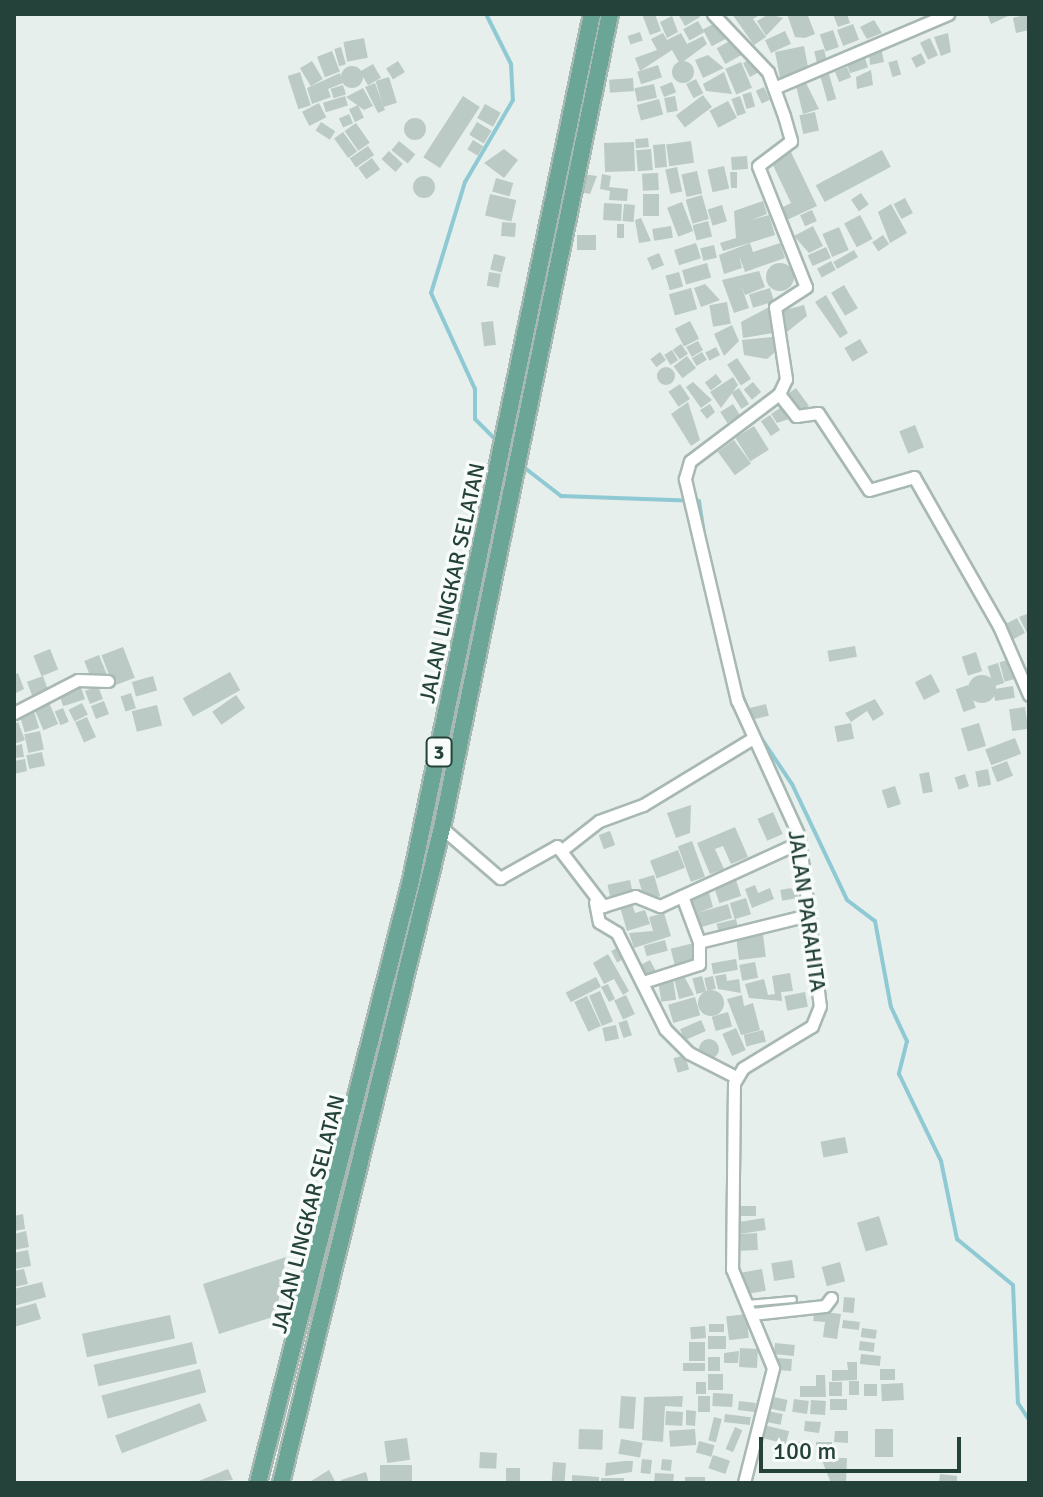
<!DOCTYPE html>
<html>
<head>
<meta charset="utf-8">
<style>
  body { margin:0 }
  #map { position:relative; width:1043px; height:1497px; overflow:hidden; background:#e6efeb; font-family:Signika,sans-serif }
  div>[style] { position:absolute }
  .stream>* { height:4px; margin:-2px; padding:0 2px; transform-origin:2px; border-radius:2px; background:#8ec9d4 }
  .building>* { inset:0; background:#bbcac4; transform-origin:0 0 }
  .round { border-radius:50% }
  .roads { filter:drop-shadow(2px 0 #a8b8b2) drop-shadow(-2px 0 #a8b8b2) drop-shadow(0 2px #a8b8b2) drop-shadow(0 -2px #a8b8b2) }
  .service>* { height:5px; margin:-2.5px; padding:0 2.5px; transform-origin:2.5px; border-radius:2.5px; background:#fff }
  .minor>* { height:11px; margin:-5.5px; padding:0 5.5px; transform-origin:5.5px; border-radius:5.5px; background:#fff }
  .primary>* { height:16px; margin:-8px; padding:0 8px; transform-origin:8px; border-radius:8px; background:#6aa596 }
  span { translate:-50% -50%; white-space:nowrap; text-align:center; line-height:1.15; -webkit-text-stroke:7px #f7fbf9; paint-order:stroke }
  .shield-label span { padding:2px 6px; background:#f7fbf9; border:2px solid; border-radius:6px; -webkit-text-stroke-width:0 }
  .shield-label { font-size:20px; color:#24423a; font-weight:700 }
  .street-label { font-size:22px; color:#24423a }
  .frame { position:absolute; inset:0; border:16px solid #24423a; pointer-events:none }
  .scale { position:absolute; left:759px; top:1437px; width:202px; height:36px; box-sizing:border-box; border:4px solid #24423a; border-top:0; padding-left:10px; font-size:24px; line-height:28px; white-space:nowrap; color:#24423a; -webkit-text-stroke:6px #f7fbf9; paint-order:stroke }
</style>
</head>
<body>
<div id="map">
  <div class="stream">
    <div style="left:486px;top:14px;width:56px;rotate:63.4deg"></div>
    <div style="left:511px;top:64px;width:36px;rotate:87deg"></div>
    <div style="left:513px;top:100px;width:95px;rotate:120.3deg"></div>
    <div style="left:465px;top:182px;width:116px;rotate:107deg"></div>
    <div style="left:431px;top:293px;width:106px;rotate:65.4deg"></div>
    <div style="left:475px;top:389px;width:30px;rotate:90deg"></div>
    <div style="left:475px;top:419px;width:33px;rotate:45deg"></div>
    <div style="left:521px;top:465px;width:51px;rotate:37.8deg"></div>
    <div style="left:561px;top:496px;width:138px;rotate:2.1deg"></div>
    <div style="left:699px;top:501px;width:47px;rotate:81.3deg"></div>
    <div style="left:738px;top:684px;width:31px;rotate:69deg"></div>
    <div style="left:757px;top:732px;width:63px;rotate:56.1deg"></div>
    <div style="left:792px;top:784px;width:128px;rotate:64.6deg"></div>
    <div style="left:847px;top:900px;width:35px;rotate:37deg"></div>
    <div style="left:875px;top:921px;width:87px;rotate:79.5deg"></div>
    <div style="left:891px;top:1007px;width:38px;rotate:65deg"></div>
    <div style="left:907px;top:1041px;width:34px;rotate:104deg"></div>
    <div style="left:899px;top:1074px;width:97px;rotate:64.2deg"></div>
    <div style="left:941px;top:1161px;width:80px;rotate:78.4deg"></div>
    <div style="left:957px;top:1239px;width:72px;rotate:39.4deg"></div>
    <div style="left:1013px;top:1285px;width:118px;rotate:87.6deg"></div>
    <div style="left:1018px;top:1403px;width:20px;rotate:57deg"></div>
  </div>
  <div class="building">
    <div style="clip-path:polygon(642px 14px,655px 14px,661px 31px,650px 35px)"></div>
    <div style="clip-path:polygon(678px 14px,699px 14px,700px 17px,685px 26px)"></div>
    <div style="clip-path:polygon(732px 14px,761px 14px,753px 19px,766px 37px,754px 45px)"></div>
    <div style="clip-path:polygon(769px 14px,783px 18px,766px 36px,757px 21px)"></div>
    <div style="clip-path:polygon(787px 14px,830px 14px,808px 16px,815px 34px,805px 38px,795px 37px)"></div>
    <div style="clip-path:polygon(833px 14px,847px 14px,850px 23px,838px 27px)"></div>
    <div style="clip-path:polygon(987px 14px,1007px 14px,1008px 16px,991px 24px)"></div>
    <div style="clip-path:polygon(1027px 14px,1029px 30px,1016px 33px,1013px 18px)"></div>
    <div style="clip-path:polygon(672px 16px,678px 32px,667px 38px,660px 22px)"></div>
    <div style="clip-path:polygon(874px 20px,882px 33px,867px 39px,860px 27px)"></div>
    <div style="left:698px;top:21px;width:13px;height:17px;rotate:61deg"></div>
    <div style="left:717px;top:22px;width:19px;height:16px;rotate:62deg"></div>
    <div style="left:853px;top:24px;width:17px;height:17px;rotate:69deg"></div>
    <div style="left:833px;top:30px;width:18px;height:14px;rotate:71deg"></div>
    <div style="left:785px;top:31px;width:14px;height:22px;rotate:65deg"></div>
    <div style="left:640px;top:32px;width:9px;height:13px;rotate:72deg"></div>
    <div style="clip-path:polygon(663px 33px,667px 40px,681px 33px,687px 44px,703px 36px,707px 44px,680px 64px,672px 50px,640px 71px,635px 58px,657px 50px,651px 39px)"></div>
    <div style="clip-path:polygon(948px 33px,951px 52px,941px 56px,934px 37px)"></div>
    <div style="left:364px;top:38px;width:20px;height:21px;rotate:79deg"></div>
    <div style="left:735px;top:38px;width:18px;height:21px;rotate:61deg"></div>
    <div style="left:930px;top:38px;width:19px;height:11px;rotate:65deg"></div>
    <div style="clip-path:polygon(804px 46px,808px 67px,781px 83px,775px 52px)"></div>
    <div style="left:341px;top:47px;width:18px;height:7px;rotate:74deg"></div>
    <div style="clip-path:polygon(881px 48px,884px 62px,870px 65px,869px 53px)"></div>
    <div style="left:824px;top:49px;width:17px;height:10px;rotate:77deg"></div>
    <div style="left:332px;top:51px;width:22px;height:16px;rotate:69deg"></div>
    <div style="left:921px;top:53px;width:11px;height:11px;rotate:63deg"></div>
    <div style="clip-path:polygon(708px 55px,724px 68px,703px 78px,695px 60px)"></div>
    <div style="left:864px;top:55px;width:13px;height:19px;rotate:72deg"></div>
    <div style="clip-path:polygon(751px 59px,759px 72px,750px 77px,743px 63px)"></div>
    <div style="left:897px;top:60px;width:15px;height:9px;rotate:74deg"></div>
    <div style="left:312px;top:61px;width:21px;height:14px;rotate:59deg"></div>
    <div style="left:398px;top:61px;width:13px;height:14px;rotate:58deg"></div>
    <div class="round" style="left:672px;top:61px;width:22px;height:22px"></div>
    <div style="left:741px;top:62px;width:28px;height:17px;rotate:67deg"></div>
    <div style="left:373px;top:64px;width:16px;height:15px;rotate:60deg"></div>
    <div style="left:658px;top:65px;width:13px;height:22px;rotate:72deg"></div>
    <div class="round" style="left:341px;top:66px;width:22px;height:22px"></div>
    <div style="left:847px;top:67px;width:11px;height:13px;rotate:68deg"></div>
    <div style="clip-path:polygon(871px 70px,873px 85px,857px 89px,856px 77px)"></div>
    <div style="left:300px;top:72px;width:35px;height:13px;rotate:72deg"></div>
    <div style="clip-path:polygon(724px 72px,732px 94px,706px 91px,703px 84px)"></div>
    <div style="clip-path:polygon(340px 73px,343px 83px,328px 89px,331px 97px,312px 104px,307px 88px)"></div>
    <div style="left:829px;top:74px;width:26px;height:9px;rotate:74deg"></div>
    <div style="left:389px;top:77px;width:27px;height:14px;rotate:73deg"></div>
    <div style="left:633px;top:78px;width:13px;height:24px;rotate:86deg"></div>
    <div style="left:696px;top:79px;width:16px;height:11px;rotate:63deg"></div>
    <div style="left:672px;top:82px;width:11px;height:13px;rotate:68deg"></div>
    <div style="clip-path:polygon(375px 83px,385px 110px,378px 113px,365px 87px)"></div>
    <div style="clip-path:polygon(806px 83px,819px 109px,803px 114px,796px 86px)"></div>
    <div style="left:654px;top:84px;width:14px;height:20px;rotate:78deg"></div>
    <div style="left:343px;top:85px;width:10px;height:13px;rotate:73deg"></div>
    <div style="left:764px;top:87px;width:14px;height:9px;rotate:65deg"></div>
    <div style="clip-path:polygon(363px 88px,373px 106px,364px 110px,346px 97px)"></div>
    <div style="left:751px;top:92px;width:15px;height:9px;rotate:74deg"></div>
    <div style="left:703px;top:95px;width:15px;height:34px;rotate:53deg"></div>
    <div style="left:345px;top:96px;width:10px;height:23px;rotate:73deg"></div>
    <div style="left:463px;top:96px;width:20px;height:73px;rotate:33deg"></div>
    <div style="left:675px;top:96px;width:15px;height:11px;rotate:79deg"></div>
    <div style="left:740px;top:96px;width:18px;height:9px;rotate:71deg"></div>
    <div style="left:659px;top:99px;width:16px;height:23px;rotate:75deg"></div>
    <div style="left:728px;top:101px;width:19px;height:21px;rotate:62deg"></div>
    <div style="left:319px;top:103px;width:16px;height:19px;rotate:63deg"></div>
    <div style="left:485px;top:104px;width:18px;height:16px;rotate:29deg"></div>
    <div style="left:358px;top:105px;width:14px;height:10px;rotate:65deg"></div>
    <div style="left:815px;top:112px;width:19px;height:16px;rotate:78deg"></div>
    <div style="left:349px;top:114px;width:10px;height:11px;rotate:66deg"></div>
    <div class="round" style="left:404px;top:118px;width:22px;height:22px"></div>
    <div style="left:321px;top:122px;width:17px;height:10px;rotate:33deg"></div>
    <div style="left:477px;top:122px;width:17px;height:15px;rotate:31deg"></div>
    <div style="left:356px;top:123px;width:24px;height:14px;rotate:55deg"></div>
    <div style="left:343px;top:132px;width:24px;height:11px;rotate:54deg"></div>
    <div style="left:648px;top:138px;width:9px;height:13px;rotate:84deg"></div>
    <div style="left:473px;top:140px;width:12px;height:11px;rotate:31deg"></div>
    <div style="left:399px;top:141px;width:21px;height:12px;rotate:39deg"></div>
    <div style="left:691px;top:141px;width:22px;height:25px;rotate:82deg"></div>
    <div style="left:634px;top:142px;width:29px;height:30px;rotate:88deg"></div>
    <div style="left:665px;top:144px;width:23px;height:12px;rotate:85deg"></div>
    <div style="left:368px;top:146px;width:11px;height:22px;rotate:56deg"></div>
    <div style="clip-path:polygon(504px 149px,518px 160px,504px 178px,484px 163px)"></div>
    <div style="left:651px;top:149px;width:21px;height:15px;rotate:85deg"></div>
    <div style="left:882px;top:150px;width:19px;height:75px;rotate:62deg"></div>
    <div style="left:389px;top:151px;width:19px;height:11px;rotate:43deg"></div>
    <div style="clip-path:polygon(791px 152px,817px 206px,787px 220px,781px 208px,791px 203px,771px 161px)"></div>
    <div style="left:747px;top:156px;width:13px;height:16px;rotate:86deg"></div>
    <div style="left:372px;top:158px;width:14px;height:17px;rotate:54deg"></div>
    <div style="left:724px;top:166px;width:23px;height:17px;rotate:77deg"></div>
    <div style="left:677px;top:167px;width:25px;height:12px;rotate:78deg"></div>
    <div style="left:697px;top:171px;width:23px;height:16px;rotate:77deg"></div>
    <div style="clip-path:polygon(730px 172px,737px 172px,737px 188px,731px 188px)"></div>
    <div style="left:658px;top:173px;width:17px;height:16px;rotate:87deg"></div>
    <div style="clip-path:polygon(583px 174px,597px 176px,590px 194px,580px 192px)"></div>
    <div style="clip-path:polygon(602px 174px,611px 176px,609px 187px,628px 189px,627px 201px,609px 200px,610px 191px,600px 189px)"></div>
    <div class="round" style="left:413px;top:176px;width:22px;height:22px"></div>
    <div style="left:496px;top:178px;width:18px;height:14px;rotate:16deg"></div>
    <div style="left:861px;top:193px;width:14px;height:12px;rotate:56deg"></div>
    <div style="left:490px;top:194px;width:27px;height:22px;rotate:13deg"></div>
    <div style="left:643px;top:194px;width:16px;height:22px"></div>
    <div style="left:702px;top:195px;width:25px;height:17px;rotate:74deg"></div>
    <div style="left:905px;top:198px;width:17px;height:13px;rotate:62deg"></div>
    <div style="clip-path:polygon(763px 201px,767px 214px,751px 220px,769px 215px,775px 235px,723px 251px,720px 243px,736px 238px,734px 211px)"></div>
    <div style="left:682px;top:202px;width:31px;height:16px;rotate:69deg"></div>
    <div style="left:604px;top:203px;width:18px;height:17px;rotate:3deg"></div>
    <div style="left:624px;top:204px;width:11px;height:17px;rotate:5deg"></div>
    <div style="clip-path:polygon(891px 204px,907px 233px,890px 243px,878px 212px)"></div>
    <div style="left:722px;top:205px;width:17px;height:15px;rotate:73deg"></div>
    <div style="left:812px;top:210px;width:12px;height:13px;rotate:66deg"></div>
    <div style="left:860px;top:215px;width:27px;height:18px;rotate:62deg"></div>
    <div style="clip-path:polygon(641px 218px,651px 241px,639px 243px,635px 220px)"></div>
    <div style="left:708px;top:221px;width:16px;height:16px;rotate:75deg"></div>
    <div style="left:502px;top:222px;width:14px;height:14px;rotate:4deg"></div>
    <div style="left:617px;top:224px;width:7px;height:14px"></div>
    <div style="left:671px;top:226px;width:12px;height:19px;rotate:81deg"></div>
    <div style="clip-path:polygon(813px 226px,823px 246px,809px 253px,794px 236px)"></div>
    <div style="left:839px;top:227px;width:25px;height:18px;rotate:67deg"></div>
    <div style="left:577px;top:235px;width:19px;height:15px"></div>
    <div style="left:883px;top:235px;width:11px;height:13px;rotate:56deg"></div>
    <div style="left:696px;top:243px;width:16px;height:23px;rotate:72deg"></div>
    <div style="clip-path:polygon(750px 243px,753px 252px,780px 243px,785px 258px,745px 272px,739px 256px,742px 268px,724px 274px,719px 255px)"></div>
    <div style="left:714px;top:245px;width:13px;height:14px;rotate:77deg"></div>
    <div style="left:826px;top:247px;width:12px;height:20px;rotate:66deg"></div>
    <div style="left:854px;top:250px;width:8px;height:24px;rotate:60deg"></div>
    <div style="left:659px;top:253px;width:13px;height:13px;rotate:67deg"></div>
    <div style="left:494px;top:254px;width:12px;height:16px;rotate:14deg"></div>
    <div style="left:831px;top:261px;width:10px;height:16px;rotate:61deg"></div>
    <div style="left:707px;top:263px;width:15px;height:26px;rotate:74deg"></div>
    <div class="round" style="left:766px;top:263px;width:28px;height:28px"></div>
    <div style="clip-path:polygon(759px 271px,765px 287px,745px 295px,741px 285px,749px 308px,734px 313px,722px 280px)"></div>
    <div style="left:489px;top:272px;width:12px;height:14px;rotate:9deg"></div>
    <div style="left:679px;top:272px;width:15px;height:14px;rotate:74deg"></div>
    <div style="clip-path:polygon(705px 284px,720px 300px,701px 307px,694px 288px)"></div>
    <div style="left:844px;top:285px;width:27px;height:15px;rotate:59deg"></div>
    <div style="left:691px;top:288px;width:22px;height:23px;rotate:74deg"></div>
    <div style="left:770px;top:288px;width:14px;height:22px;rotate:73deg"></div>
    <div style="clip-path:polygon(826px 295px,848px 333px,840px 338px,815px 302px)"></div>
    <div style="left:727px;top:302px;width:22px;height:18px;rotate:80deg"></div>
    <div style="clip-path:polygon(804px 305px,807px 316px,787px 332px,781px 311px)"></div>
    <div style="clip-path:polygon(769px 307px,773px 333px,743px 338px,741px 322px)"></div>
    <div style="left:493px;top:321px;width:24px;height:12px;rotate:83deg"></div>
    <div style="left:690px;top:321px;width:20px;height:17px;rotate:63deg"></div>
    <div style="clip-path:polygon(732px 325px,739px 341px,724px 356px,714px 334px)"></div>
    <div style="clip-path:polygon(773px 337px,775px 352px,767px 359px,744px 355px,742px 340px)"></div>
    <div style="left:860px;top:339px;width:16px;height:18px;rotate:60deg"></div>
    <div style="clip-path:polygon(698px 341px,703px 350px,692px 357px,686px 347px)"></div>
    <div style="left:681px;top:344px;width:12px;height:10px;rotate:55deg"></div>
    <div style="left:716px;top:347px;width:9px;height:12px;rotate:63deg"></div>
    <div style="left:672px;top:350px;width:12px;height:9px;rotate:59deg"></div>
    <div style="left:660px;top:352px;width:10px;height:12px;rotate:53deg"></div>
    <div style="left:702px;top:352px;width:9px;height:12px;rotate:58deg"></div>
    <div style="left:687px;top:356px;width:15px;height:17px;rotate:53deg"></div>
    <div style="left:737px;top:358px;width:25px;height:12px;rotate:56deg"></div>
    <div class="round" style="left:657px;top:367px;width:18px;height:18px"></div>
    <div style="left:716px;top:374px;width:10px;height:14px;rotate:53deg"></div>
    <div style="clip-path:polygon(733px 377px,738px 385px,721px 408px,710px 392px)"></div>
    <div style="clip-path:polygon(693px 382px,712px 400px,701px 408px,686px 387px)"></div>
    <div style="left:753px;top:382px;width:13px;height:12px;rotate:51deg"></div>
    <div style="left:680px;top:384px;width:18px;height:14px;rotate:56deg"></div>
    <div style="left:739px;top:388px;width:19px;height:9px;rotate:58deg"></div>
    <div style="left:796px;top:388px;width:22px;height:14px;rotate:54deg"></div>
    <div style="clip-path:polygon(688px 402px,700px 440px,691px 446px,671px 414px)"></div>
    <div style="clip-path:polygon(710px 404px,715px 412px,707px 419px,700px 410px)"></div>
    <div style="left:733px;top:404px;width:13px;height:15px;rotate:58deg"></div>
    <div style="clip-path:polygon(783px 406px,792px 418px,777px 423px,771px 414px)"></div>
    <div style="left:770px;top:415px;width:18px;height:11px;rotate:56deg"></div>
    <div style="left:915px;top:425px;width:24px;height:17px;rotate:68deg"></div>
    <div style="left:754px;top:426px;width:28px;height:22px;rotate:58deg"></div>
    <div style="left:734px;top:440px;width:29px;height:20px;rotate:54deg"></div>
    <div style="clip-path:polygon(1029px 613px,1029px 632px,1027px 633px,1019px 617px)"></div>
    <div style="left:1017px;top:618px;width:17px;height:16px;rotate:62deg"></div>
    <div style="left:855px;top:646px;width:11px;height:28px;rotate:80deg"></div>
    <div style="left:123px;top:647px;width:33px;height:23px;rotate:69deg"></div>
    <div style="left:50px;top:649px;width:22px;height:18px;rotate:68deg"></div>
    <div style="left:976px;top:652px;width:20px;height:15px;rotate:72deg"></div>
    <div style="left:99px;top:655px;width:24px;height:16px;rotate:68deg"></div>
    <div style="left:1012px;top:659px;width:20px;height:13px;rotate:75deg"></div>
    <div style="left:998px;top:663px;width:21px;height:11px;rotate:73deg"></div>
    <div style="left:230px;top:672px;width:21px;height:54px;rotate:61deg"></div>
    <div style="clip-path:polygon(18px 673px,24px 689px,14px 694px,14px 675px)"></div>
    <div style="left:931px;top:674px;width:20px;height:18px;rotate:63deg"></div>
    <div class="round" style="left:968px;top:675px;width:28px;height:28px"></div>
    <div style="left:43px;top:676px;width:20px;height:17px;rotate:70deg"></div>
    <div style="left:153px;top:676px;width:15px;height:22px;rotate:74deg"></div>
    <div style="left:80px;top:684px;width:16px;height:23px;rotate:72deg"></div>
    <div style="left:968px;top:685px;width:24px;height:13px;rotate:71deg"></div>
    <div style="left:98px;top:686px;width:14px;height:14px;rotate:69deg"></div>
    <div style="left:1013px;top:686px;width:12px;height:20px;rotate:81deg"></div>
    <div style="left:131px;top:693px;width:16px;height:11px;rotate:72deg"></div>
    <div style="left:236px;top:695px;width:16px;height:29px;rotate:55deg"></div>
    <div style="clip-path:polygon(875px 699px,884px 714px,873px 721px,867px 711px,851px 722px,845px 713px)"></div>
    <div style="left:48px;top:700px;width:26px;height:16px;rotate:67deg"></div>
    <div style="left:104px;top:701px;width:14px;height:14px;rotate:69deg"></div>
    <div style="left:82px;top:703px;width:13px;height:15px;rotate:63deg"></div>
    <div style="left:766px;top:704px;width:12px;height:17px;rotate:76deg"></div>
    <div style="left:157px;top:705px;width:21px;height:26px;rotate:76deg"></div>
    <div style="left:1025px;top:707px;width:22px;height:16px;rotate:82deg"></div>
    <div style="left:33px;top:708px;width:21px;height:15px;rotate:73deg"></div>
    <div style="left:63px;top:708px;width:15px;height:9px;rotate:67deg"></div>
    <div style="left:87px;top:717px;width:22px;height:13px;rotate:66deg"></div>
    <div style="clip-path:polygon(18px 722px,25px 740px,14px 744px,14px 724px)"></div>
    <div style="left:851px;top:723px;width:16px;height:17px;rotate:79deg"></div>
    <div style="left:979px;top:723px;width:24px;height:19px;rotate:73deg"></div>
    <div style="left:40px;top:731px;width:19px;height:16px;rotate:78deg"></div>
    <div style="left:1015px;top:738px;width:17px;height:32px;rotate:69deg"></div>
    <div style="clip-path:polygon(22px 744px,24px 757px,14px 758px,14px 746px)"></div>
    <div style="left:42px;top:752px;width:14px;height:16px;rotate:78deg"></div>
    <div style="clip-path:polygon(25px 759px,27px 771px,14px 774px,14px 761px)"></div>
    <div style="left:1007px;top:761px;width:16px;height:17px;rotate:68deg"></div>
    <div style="left:988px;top:769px;width:16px;height:13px;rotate:79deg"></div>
    <div style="left:929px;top:772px;width:20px;height:10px;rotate:79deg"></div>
    <div style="left:965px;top:774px;width:13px;height:11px;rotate:72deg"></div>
    <div style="left:895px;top:786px;width:19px;height:14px;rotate:72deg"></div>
    <div style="clip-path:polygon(691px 805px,690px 833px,676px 838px,667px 813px)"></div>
    <div style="left:773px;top:812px;width:24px;height:17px;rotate:66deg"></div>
    <div style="clip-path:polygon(735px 827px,748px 857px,731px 864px,723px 846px,715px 849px,724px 869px,710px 874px,697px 843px)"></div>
    <div style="left:610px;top:831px;width:15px;height:12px;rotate:70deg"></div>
    <div style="left:692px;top:841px;width:38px;height:15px;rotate:70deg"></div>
    <div style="left:678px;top:850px;width:19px;height:30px;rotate:69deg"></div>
    <div style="left:654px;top:875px;width:22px;height:16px;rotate:74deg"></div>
    <div style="left:735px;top:877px;width:20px;height:23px;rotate:72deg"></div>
    <div style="left:630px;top:880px;width:14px;height:23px;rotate:78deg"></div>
    <div style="clip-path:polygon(755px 885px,758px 893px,770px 888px,774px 899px,752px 908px,745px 889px)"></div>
    <div style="left:797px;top:887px;width:11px;height:17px;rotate:80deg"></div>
    <div style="clip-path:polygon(708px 889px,713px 907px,697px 913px,728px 904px,732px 918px,695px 929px,686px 895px)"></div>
    <div style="left:746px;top:898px;width:17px;height:17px;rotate:73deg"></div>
    <div style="clip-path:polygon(632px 904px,635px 913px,645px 910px,650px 924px,627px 931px,620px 907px)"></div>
    <div style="clip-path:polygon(664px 913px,671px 936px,634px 948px,629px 933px,653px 931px,649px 917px)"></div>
    <div style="left:736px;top:919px;width:8px;height:20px;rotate:76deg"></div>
    <div style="left:763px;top:934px;width:23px;height:27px;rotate:83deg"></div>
    <div style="left:665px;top:940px;width:11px;height:22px;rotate:75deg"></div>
    <div style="left:694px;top:943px;width:16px;height:24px;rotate:76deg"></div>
    <div style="left:621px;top:946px;width:13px;height:11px;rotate:63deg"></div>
    <div style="clip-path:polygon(608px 954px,629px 991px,623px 995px,614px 979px,604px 984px,593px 963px)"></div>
    <div style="left:736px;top:959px;width:11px;height:25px;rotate:80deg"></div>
    <div style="left:650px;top:960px;width:15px;height:15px;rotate:62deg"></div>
    <div style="left:755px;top:962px;width:16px;height:16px;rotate:79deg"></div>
    <div style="clip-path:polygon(790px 973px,793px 991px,781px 992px,782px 1001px,749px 998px,745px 984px,764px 979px,768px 995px,775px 994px,772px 976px)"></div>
    <div style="clip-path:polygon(726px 974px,727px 981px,739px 979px,741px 993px,718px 989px,715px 976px)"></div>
    <div style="clip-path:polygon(684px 976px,694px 995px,679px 999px,674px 978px)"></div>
    <div style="left:702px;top:976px;width:16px;height:10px;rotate:75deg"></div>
    <div style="left:713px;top:976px;width:13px;height:9px;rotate:77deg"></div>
    <div style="left:596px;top:977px;width:11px;height:34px;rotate:63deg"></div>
    <div style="left:673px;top:978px;width:22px;height:15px;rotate:82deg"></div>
    <div style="clip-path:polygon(608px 984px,615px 999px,609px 1002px,601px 987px)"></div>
    <div class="round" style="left:698px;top:990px;width:26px;height:26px"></div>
    <div style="left:600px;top:991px;width:33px;height:12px;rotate:67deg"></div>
    <div style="left:805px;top:992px;width:15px;height:21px;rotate:79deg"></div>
    <div style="left:626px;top:995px;width:21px;height:13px;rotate:65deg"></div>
    <div style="clip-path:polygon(742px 995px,744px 1006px,753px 1003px,760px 1030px,741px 1035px,727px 999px)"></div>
    <div style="left:587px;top:996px;width:33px;height:14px;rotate:65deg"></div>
    <div style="left:695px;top:997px;width:19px;height:28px;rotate:74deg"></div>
    <div style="left:728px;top:1012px;width:15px;height:17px;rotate:74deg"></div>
    <div style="left:627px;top:1020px;width:16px;height:9px;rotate:72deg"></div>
    <div style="left:701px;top:1020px;width:12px;height:23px;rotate:66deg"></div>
    <div style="left:616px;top:1025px;width:14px;height:14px;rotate:78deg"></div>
    <div style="left:736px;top:1028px;width:24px;height:15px;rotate:66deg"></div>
    <div style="left:763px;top:1030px;width:12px;height:20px;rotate:76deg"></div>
    <div class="round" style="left:699px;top:1039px;width:20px;height:20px"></div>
    <div style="left:685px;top:1055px;width:15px;height:12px;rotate:74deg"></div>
    <div style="left:845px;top:1137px;width:16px;height:25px;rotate:79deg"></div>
    <div style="left:756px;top:1206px;width:10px;height:19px;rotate:90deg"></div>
    <div style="clip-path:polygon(23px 1214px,25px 1229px,14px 1231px,14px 1216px)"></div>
    <div style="left:879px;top:1216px;width:30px;height:23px;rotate:73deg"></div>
    <div style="left:764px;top:1218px;width:12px;height:25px;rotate:81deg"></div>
    <div style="clip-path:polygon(26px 1231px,29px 1247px,14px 1250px,14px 1234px)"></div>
    <div style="left:757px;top:1233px;width:17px;height:17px;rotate:87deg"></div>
    <div style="clip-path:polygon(28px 1250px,31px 1266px,14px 1269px,14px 1253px)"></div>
    <div style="clip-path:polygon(286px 1257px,276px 1316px,219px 1334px,203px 1284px)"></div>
    <div style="left:792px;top:1260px;width:18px;height:21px;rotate:81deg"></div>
    <div style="left:840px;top:1262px;width:20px;height:19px;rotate:75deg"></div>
    <div style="clip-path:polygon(24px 1269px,28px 1284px,14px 1287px,14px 1271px)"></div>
    <div style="left:762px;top:1269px;width:22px;height:23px;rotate:80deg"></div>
    <div style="clip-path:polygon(42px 1282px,46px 1297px,14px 1306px,14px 1289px)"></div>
    <div style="left:844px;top:1297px;width:11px;height:15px;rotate:5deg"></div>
    <div style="clip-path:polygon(36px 1303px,41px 1319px,14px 1327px,14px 1309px)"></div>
    <div style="clip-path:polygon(815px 1311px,841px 1314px,837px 1339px,823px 1337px,825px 1322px,813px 1321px)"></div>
    <div style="left:746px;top:1314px;width:24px;height:20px;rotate:83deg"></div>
    <div style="left:170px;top:1315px;width:24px;height:90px;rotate:78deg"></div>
    <div style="left:843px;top:1320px;width:17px;height:8px;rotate:7deg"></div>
    <div style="left:709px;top:1324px;width:15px;height:8px"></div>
    <div style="left:705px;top:1326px;width:12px;height:15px;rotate:85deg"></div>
    <div style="left:862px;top:1328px;width:15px;height:9px;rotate:8deg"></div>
    <div style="left:708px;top:1336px;width:18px;height:13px"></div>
    <div style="left:860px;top:1341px;width:15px;height:9px;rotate:8deg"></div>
    <div style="left:192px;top:1342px;width:22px;height:101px;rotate:77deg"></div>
    <div style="left:689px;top:1342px;width:16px;height:19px"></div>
    <div style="left:775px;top:1343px;width:20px;height:11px;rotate:6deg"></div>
    <div style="left:740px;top:1348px;width:18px;height:19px;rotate:3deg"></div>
    <div style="clip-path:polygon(739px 1351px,738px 1363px,724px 1363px,724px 1353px)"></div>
    <div style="left:861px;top:1354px;width:20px;height:10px;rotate:6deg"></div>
    <div style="left:708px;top:1357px;width:12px;height:14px"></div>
    <div style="left:777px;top:1358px;width:15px;height:12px;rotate:4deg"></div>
    <div style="clip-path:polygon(847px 1362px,857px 1362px,857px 1380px,832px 1381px,832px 1370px,848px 1370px)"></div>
    <div style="left:683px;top:1363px;width:22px;height:8px"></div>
    <div style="left:200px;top:1369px;width:24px;height:102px;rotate:75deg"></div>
    <div style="left:895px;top:1369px;width:11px;height:15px;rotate:90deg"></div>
    <div style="left:708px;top:1374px;width:15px;height:16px"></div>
    <div style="clip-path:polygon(816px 1375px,825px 1375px,826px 1397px,800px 1397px,800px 1386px,816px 1386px)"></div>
    <div style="left:849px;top:1381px;width:10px;height:14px"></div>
    <div style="left:696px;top:1382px;width:10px;height:12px"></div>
    <div style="left:842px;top:1382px;width:14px;height:13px;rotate:90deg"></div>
    <div style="left:903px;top:1383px;width:17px;height:22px;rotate:87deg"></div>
    <div style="left:864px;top:1384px;width:13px;height:12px"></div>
    <div style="left:713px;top:1393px;width:20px;height:13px;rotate:3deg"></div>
    <div style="left:621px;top:1396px;width:15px;height:32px;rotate:4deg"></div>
    <div style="clip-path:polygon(683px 1396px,682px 1407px,665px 1406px,663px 1442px,642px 1440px,644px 1397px)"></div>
    <div style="left:698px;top:1396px;width:12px;height:16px"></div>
    <div style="left:769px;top:1396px;width:19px;height:12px;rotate:12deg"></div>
    <div style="left:794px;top:1399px;width:15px;height:13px;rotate:8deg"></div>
    <div style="left:847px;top:1399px;width:11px;height:17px;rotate:90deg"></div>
    <div style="left:811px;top:1400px;width:15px;height:14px;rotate:4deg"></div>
    <div style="left:739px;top:1401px;width:17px;height:9px;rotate:7deg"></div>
    <div style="left:200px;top:1403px;width:19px;height:91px;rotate:69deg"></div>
    <div style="clip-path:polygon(686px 1410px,696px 1411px,695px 1426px,686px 1425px)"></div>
    <div style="left:666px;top:1411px;width:17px;height:14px;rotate:3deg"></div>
    <div style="left:767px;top:1411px;width:16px;height:11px;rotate:11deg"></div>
    <div style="left:725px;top:1414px;width:26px;height:8px;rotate:7deg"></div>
    <div style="left:714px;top:1417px;width:8px;height:24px;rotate:14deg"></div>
    <div style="clip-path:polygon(805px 1421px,821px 1422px,819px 1433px,804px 1431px)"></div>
    <div style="left:760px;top:1424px;width:30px;height:13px;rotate:14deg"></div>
    <div style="left:735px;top:1427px;width:8px;height:24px;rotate:23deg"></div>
    <div style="left:579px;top:1429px;width:24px;height:20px;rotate:2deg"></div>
    <div style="left:695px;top:1429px;width:16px;height:26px;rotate:86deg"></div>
    <div style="left:875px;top:1429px;width:18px;height:28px"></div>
    <div style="clip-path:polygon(835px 1431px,848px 1431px,848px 1443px,834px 1442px)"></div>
    <div style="left:407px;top:1438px;width:22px;height:23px;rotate:82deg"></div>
    <div style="left:621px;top:1439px;width:22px;height:15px;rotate:10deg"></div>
    <div style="left:699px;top:1441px;width:16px;height:12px;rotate:15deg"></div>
    <div style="left:791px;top:1442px;width:16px;height:9px"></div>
    <div style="left:816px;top:1442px;width:16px;height:13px"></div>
    <div style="left:480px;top:1452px;width:17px;height:16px;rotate:3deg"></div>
    <div style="left:713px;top:1455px;width:18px;height:14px;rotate:19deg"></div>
    <div style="clip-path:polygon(821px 1458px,847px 1458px,846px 1483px,831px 1483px)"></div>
    <div style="left:642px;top:1459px;width:10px;height:14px;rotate:6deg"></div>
    <div style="left:662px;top:1459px;width:10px;height:11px;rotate:6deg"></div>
    <div style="clip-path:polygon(625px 1461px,633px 1461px,632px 1472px,605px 1476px,606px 1463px)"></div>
    <div style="left:553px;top:1462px;width:13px;height:21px;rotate:4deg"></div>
    <div style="left:412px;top:1465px;width:18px;height:32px;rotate:90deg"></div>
    <div style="left:506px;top:1468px;width:14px;height:15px"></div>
    <div style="clip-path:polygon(228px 1469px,233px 1480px,194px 1483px)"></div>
    <div style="clip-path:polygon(329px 1470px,336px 1483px,308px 1483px)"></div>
    <div style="clip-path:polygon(366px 1472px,369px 1483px,342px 1483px,341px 1480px)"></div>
    <div style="clip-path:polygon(655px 1473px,674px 1474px,673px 1483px,654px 1483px)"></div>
    <div style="clip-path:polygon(940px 1474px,957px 1476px,957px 1483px,939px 1483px)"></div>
    <div style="clip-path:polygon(572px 1475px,599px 1477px,599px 1483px,572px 1483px)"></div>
    <div style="left:685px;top:1477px;width:20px;height:6px"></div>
    <div style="left:601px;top:1478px;width:23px;height:5px"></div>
  </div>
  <div class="roads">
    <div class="service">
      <div style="left:747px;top:1303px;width:46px;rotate:-5deg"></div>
    </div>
    <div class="minor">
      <div style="left:713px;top:14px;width:80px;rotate:46.5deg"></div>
      <div style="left:768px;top:72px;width:47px;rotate:70deg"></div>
      <div style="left:784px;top:116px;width:26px;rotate:74deg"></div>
      <div style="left:791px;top:141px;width:41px;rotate:142.9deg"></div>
      <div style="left:758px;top:166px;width:130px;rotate:68.4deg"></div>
      <div style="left:806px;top:287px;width:37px;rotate:147deg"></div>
      <div style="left:775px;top:307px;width:73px;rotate:81.3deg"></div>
      <div style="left:786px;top:379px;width:17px;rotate:115deg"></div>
      <div style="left:779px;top:394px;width:111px;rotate:143deg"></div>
      <div style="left:690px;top:461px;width:19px;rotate:106deg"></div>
      <div style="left:685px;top:479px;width:227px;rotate:76.8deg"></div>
      <div style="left:737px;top:700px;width:149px;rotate:65.5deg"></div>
      <div style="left:799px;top:836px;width:171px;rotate:83deg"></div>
      <div style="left:820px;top:1006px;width:22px;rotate:112deg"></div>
      <div style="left:812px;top:1026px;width:81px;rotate:148.7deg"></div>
      <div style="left:743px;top:1068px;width:17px;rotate:121deg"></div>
      <div style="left:734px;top:1083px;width:186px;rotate:90.6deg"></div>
      <div style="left:732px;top:1269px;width:107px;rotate:67.5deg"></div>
      <div style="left:773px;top:1368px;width:119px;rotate:104.2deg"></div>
      <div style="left:774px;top:88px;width:189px;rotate:-23deg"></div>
      <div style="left:779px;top:394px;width:28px;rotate:52deg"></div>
      <div style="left:796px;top:416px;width:22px;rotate:-8deg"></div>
      <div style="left:818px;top:413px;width:92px;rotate:56.5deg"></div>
      <div style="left:869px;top:490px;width:47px;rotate:-16.1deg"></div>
      <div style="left:914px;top:477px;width:172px;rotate:60.3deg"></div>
      <div style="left:999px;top:626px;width:75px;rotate:66.5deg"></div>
      <div style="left:14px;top:713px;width:72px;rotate:-27.3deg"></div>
      <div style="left:78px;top:680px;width:30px;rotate:2deg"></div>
      <div style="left:442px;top:828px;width:77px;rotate:40.8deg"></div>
      <div style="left:500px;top:878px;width:65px;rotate:-29.3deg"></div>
      <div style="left:557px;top:846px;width:76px;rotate:52.5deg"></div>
      <div style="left:603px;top:906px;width:34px;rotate:-17deg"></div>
      <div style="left:635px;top:896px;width:27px;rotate:22deg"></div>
      <div style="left:660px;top:906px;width:154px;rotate:-24.6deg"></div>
      <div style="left:562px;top:850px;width:47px;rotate:-38.1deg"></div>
      <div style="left:599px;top:821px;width:47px;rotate:-20deg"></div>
      <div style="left:643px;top:805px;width:129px;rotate:-31.3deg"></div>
      <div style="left:682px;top:896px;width:49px;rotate:69.7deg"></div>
      <div style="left:595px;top:902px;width:20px;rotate:79deg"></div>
      <div style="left:599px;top:922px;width:21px;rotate:31deg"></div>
      <div style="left:617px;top:933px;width:107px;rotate:63.4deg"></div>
      <div style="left:665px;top:1029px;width:34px;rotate:45deg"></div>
      <div style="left:689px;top:1053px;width:53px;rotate:27.1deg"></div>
      <div style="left:643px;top:982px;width:59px;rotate:-17.8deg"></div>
      <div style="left:699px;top:964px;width:22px;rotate:-90deg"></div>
      <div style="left:699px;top:942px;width:112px;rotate:-13.9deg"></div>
      <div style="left:752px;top:1314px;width:73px;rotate:-6.3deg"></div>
      <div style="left:825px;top:1306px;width:10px;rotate:-53deg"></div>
    </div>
    <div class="primary">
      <div style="left:258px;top:1483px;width:622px;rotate:-75.76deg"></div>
      <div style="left:411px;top:880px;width:885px;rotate:-78.19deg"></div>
      <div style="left:281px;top:1483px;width:674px;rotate:-76.19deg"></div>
      <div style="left:442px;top:828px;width:831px;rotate:-78.34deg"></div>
    </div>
  </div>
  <div class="shield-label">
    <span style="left:439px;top:752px">3</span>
  </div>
  <div class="street-label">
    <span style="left:452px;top:583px;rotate:-78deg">JALAN LINGKAR SELATAN</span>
    <span style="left:807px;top:911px;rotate:82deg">JALAN PARAHITA</span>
    <span style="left:308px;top:1214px;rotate:-76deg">JALAN LINGKAR SELATAN</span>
  </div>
  <div class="frame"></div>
  <div class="scale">100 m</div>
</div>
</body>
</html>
